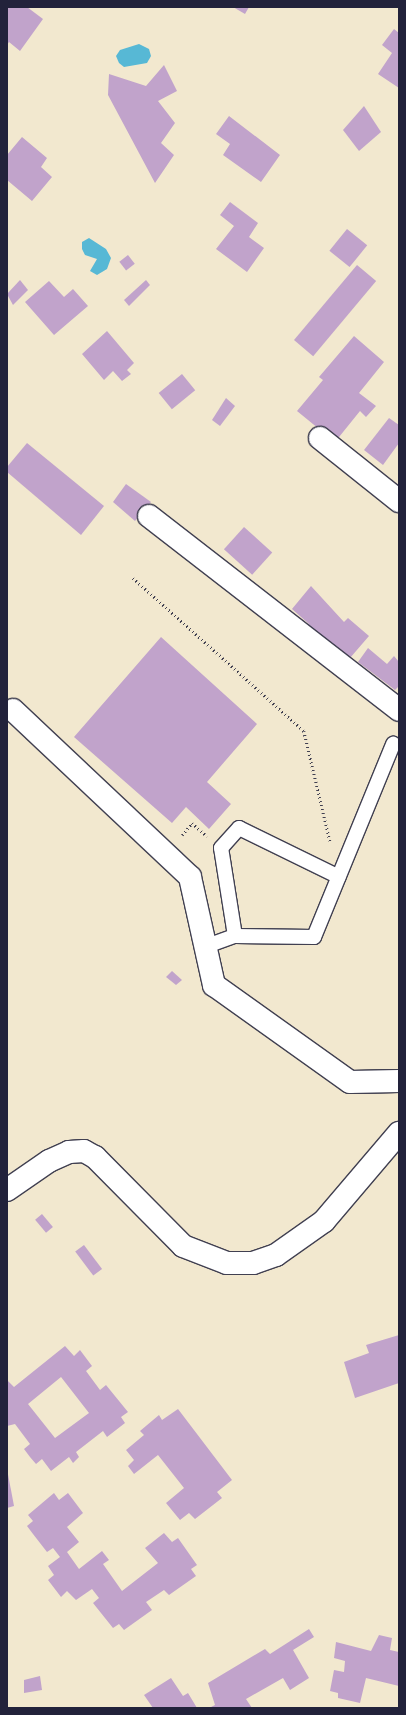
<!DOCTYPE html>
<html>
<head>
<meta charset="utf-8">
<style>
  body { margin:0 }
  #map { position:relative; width:406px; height:1715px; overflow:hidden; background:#f2e8cf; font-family:"Old Standard TT",serif }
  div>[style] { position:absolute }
  .water>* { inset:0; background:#57b8d5 }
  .building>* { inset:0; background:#c1a3cb; transform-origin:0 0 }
  .path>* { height:2.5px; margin-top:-1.25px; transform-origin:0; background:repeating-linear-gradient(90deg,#414051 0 1px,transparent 0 4px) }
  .roads { filter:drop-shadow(1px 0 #414051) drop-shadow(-1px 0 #414051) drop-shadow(0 1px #414051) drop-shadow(0 -1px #414051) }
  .lane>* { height:14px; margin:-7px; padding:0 7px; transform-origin:7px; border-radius:7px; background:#fff }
  .street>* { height:22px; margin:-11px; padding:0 11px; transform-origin:11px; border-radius:11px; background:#fff }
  span { translate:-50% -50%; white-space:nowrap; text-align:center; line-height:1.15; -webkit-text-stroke:3.5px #fbf7ec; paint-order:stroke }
  .frame { position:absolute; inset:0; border:8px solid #22223b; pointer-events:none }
</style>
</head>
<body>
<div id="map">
  <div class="water">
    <div style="clip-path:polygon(139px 44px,149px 49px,151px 56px,147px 63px,124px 67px,119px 63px,116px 56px,120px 50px)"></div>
    <div style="clip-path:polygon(89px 238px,106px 249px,111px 258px,107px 269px,97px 275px,90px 271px,97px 259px,85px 255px,82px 249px,82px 242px)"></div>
  </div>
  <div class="building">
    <div style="clip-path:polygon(7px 7px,27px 7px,43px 19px,20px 51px,9px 42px,7px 45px)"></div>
    <div style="clip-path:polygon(233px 7px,249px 7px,245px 14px)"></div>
    <div style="clip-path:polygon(394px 29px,399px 33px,399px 88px,378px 74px,392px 53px,382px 45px)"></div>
    <div style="clip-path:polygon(164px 65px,177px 91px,158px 101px,175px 123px,161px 143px,174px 155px,155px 183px,108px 95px,109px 74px,146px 86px)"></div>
    <div style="clip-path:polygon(364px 106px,381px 132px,359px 151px,343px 130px)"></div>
    <div style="clip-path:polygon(229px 116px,280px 155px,261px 182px,223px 155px,230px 144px,216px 134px)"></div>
    <div style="clip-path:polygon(22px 137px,47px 158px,41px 167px,52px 177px,32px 201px,7px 180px,7px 155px)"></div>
    <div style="clip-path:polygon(230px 202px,258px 223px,249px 237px,264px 248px,247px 272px,216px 249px,234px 226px,220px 215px)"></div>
    <div style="left:347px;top:229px;width:26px;height:28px;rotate:39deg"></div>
    <div style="left:128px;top:255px;width:11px;height:11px;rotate:52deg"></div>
    <div style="left:357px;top:265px;width:25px;height:98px;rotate:40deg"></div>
    <div style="clip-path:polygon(20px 280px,28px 290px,13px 305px,7px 294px)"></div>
    <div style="clip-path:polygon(146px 280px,150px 285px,129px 306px,124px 300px)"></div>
    <div style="clip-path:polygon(49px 281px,64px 297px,73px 289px,88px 306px,54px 335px,25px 302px)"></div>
    <div style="clip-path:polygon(107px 331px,134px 363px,127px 370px,131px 374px,122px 381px,113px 371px,104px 380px,82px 354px)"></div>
    <div style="clip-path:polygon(354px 336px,384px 362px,359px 393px,376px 406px,366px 417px,360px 411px,335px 442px,297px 411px,323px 380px,319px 377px)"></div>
    <div style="left:182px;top:374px;width:21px;height:30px;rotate:51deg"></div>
    <div style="clip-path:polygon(226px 398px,235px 406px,220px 426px,212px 420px)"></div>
    <div style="clip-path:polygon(389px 418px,399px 425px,399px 443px,383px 465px,364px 450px)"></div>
    <div style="clip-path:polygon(27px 443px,104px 506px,81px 535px,7px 472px,7px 467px)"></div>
    <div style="clip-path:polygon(126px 484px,151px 502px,135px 521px,113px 502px)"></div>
    <div style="left:244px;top:527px;width:38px;height:30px;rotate:42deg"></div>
    <div style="clip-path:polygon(311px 586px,344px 622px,348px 618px,369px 636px,350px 658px,306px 628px,309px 624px,292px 609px)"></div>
    <div style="clip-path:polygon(161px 637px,257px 724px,207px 782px,231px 804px,209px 829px,186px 807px,172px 823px,74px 737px)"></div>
    <div style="clip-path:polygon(368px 648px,387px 664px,394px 656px,399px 662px,399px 686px,395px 690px,358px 662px)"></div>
    <div style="clip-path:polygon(172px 971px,182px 980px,176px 985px,166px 977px)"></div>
    <div style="left:42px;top:1214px;width:17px;height:9px;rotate:50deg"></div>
    <div style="left:84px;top:1245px;width:30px;height:11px;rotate:53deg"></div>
    <div style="clip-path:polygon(399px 1335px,399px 1383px,355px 1398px,344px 1362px,369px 1353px,366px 1345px)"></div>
    <div style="clip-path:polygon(evenodd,65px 1346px,74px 1356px,80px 1350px,92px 1366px,86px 1371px,100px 1390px,106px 1385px,128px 1412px,121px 1417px,125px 1423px,107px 1437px,103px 1431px,76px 1452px,79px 1457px,73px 1463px,69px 1457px,51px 1471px,42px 1459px,36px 1464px,30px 1457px,24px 1449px,30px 1444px,15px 1424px,7px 1426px,7px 1380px,14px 1387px,65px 1346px,61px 1377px,89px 1413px,55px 1438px,28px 1404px,61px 1377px)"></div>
    <div style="clip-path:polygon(178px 1409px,232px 1480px,217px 1492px,222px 1498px,195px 1519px,189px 1513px,180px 1520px,166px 1503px,184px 1488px,158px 1455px,134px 1474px,128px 1466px,134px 1460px,126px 1450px,144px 1435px,140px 1431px,159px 1415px,162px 1420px)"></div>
    <div style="clip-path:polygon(7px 1469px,14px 1506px,7px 1508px)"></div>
    <div style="clip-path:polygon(54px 1493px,59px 1500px,68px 1493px,83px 1513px,67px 1527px,79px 1542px,67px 1552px,79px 1569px,102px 1551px,109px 1560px,103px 1564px,122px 1591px,158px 1563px,145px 1548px,164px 1533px,172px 1542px,178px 1538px,197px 1565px,191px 1569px,196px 1576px,169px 1595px,164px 1590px,146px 1602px,152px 1610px,124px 1630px,119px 1624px,113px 1628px,93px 1603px,99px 1598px,92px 1589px,76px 1600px,67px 1591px,61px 1597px,48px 1580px,54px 1575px,48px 1566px,60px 1557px,53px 1548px,47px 1552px,33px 1534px,27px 1526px,33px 1521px,28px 1515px)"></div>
    <div style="clip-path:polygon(309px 1629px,314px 1637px,293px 1650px,309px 1678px,290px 1690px,283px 1678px,246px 1699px,252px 1708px,209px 1708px,215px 1705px,208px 1683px,265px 1649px,270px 1654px)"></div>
    <div style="clip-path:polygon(379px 1635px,392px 1638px,390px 1650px,399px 1652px,399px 1686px,366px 1678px,360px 1703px,338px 1698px,338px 1693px,330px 1691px,334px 1670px,344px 1672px,345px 1661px,334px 1658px,336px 1642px,371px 1651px)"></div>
    <div style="clip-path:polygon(40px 1676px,42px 1690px,24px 1693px,24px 1680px)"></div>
    <div style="clip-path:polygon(171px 1678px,183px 1696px,188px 1693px,197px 1708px,153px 1708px,144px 1695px)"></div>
  </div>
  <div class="path">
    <div style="left:133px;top:578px;width:229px;rotate:41.8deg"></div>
    <div style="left:304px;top:731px;width:113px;rotate:76.7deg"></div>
    <div style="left:182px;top:835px;width:16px;rotate:-50deg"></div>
    <div style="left:192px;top:823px;width:20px;rotate:41deg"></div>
  </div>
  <div class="roads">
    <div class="lane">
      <div style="left:235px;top:936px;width:89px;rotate:-99deg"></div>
      <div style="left:221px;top:848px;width:27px;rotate:-48deg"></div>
      <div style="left:239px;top:828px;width:111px;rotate:26.1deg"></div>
      <div style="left:204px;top:947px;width:33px;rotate:-20deg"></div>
      <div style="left:235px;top:936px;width:79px;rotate:0.7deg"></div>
      <div style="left:314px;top:937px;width:209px;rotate:-67.7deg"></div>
    </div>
    <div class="street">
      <div style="left:320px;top:438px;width:101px;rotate:38.6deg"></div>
      <div style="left:149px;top:516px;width:316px;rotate:37.8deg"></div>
      <div style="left:13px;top:710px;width:243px;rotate:43.3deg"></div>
      <div style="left:190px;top:877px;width:111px;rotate:77.5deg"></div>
      <div style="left:214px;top:985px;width:167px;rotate:35.5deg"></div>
      <div style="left:350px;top:1082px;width:49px;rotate:-1.2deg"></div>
      <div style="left:7px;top:1190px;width:51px;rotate:-34.6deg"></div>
      <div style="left:49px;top:1161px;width:22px;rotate:-24deg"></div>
      <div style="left:69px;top:1152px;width:15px;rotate:-4deg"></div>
      <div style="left:84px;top:1151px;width:13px;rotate:29deg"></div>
      <div style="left:95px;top:1157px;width:125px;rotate:45.3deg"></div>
      <div style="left:183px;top:1246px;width:47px;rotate:21.1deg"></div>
      <div style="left:227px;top:1263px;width:26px"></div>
      <div style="left:253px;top:1263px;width:24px;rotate:-19deg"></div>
      <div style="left:276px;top:1255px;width:59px;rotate:-35.3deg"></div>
      <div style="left:324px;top:1221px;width:116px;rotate:-49.6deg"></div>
    </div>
  </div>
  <div class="frame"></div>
</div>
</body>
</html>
